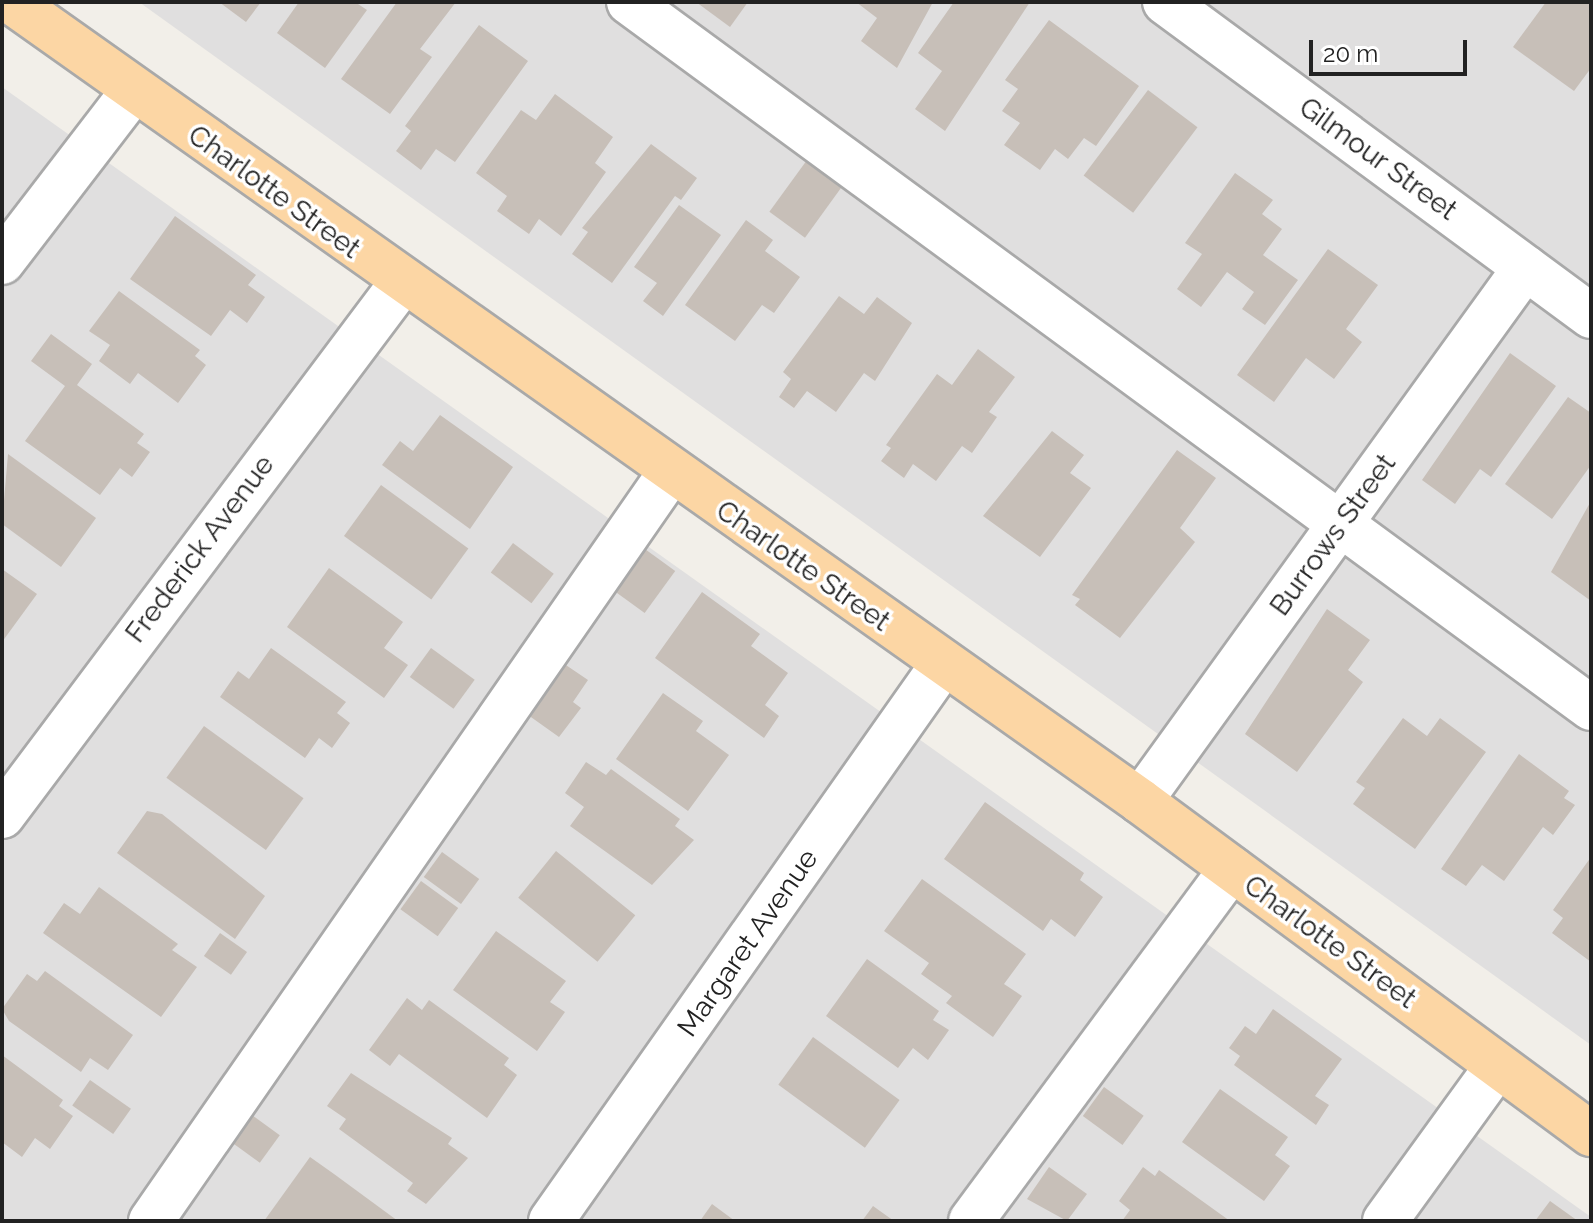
<!DOCTYPE html>
<html>
<head>
<meta charset="utf-8">
<style>
  body { margin:0 }
  #map { position:relative; width:1593px; height:1223px; overflow:hidden; background:#f2efe9; font-family:Raleway,sans-serif }
  div>[style] { position:absolute }
  .residential>* { inset:0; background:#e0dfdf }
  .building>* { inset:0; background:#c7bfb8; transform-origin:0 0 }
  .roads { filter:drop-shadow(2px 0 #a9a9a9) drop-shadow(-2px 0 #a9a9a9) drop-shadow(0 2px #a9a9a9) drop-shadow(0 -2px #a9a9a9) }
  .minor>* { height:44px; margin:-22px; padding:0 22px; transform-origin:22px; border-radius:22px; background:#fff }
  .major>* { height:44px; margin:-22px; padding:0 22px; transform-origin:22px; border-radius:22px; background:#fcd6a4 }
  span { translate:-50% -50%; white-space:nowrap; text-align:center; line-height:1.15; -webkit-text-stroke:7px #fff; paint-order:stroke }
  .street-label { font-size:28px; color:#222 }
  .frame { position:absolute; inset:0; border:4px solid #222; pointer-events:none }
  .scale { position:absolute; left:1309px; top:40px; width:158px; height:36px; box-sizing:border-box; border:4px solid #222; border-top:0; padding-left:10px; font-size:24px; line-height:28px; white-space:nowrap; color:#222; -webkit-text-stroke:6px #fff; paint-order:stroke }
</style>
</head>
<body>
<div id="map">
  <div class="residential">
    <div style="clip-path:polygon(139px 2px,1591px 2px,1591px 1045px)"></div>
    <div style="clip-path:polygon(2px 87px,1591px 1217px,1591px 1221px,2px 1221px)"></div>
  </div>
  <div class="building">
    <div style="clip-path:polygon(219px 2px,261px 2px,246px 22px)"></div>
    <div style="clip-path:polygon(299px 2px,355px 2px,367px 10px,325px 68px,277px 33px)"></div>
    <div style="clip-path:polygon(397px 2px,456px 2px,420px 49px,432px 57px,390px 114px,341px 79px)"></div>
    <div style="clip-path:polygon(696px 2px,748px 2px,730px 27px)"></div>
    <div style="clip-path:polygon(856px 2px,933px 2px,897px 68px,861px 41px,877px 18px)"></div>
    <div style="clip-path:polygon(954px 2px,1030px 2px,945px 131px,915px 109px,942px 71px,918px 53px)"></div>
    <div style="clip-path:polygon(1546px 2px,1591px 2px,1591px 68px,1574px 91px,1513px 47px)"></div>
    <div style="clip-path:polygon(1049px 20px,1139px 86px,1096px 146px,1084px 138px,1068px 159px,1055px 149px,1040px 170px,1004px 145px,1020px 123px,1002px 111px,1018px 89px,1005px 80px)"></div>
    <div style="clip-path:polygon(479px 25px,528px 61px,455px 162px,436px 149px,421px 170px,396px 151px,411px 131px,405px 126px)"></div>
    <div style="left:1148px;top:90px;width:62px;height:107px;rotate:37deg"></div>
    <div style="clip-path:polygon(555px 94px,613px 137px,595px 163px,606px 172px,561px 236px,539px 219px,529px 234px,497px 211px,507px 196px,476px 173px,521px 110px,536px 120px)"></div>
    <div style="clip-path:polygon(651px 144px,697px 178px,681px 200px,675px 196px,612px 283px,572px 254px,588px 232px,582px 228px)"></div>
    <div style="left:807px;top:160px;width:44px;height:64px;rotate:36deg"></div>
    <div style="clip-path:polygon(1235px 173px,1273px 200px,1262px 214px,1282px 229px,1263px 255px,1298px 280px,1265px 325px,1242px 309px,1254px 292px,1227px 272px,1201px 307px,1177px 289px,1202px 254px,1185px 243px)"></div>
    <div style="clip-path:polygon(679px 205px,721px 235px,663px 316px,643px 301px,657px 283px,634px 267px)"></div>
    <div style="clip-path:polygon(175px 216px,256px 275px,248px 285px,265px 297px,247px 323px,230px 310px,211px 336px,130px 279px)"></div>
    <div style="clip-path:polygon(746px 220px,773px 240px,765px 251px,800px 277px,774px 313px,762px 305px,735px 341px,685px 305px)"></div>
    <div style="clip-path:polygon(1328px 249px,1378px 285px,1346px 329px,1362px 342px,1334px 379px,1306px 358px,1274px 402px,1237px 375px)"></div>
    <div style="clip-path:polygon(119px 291px,200px 350px,195px 356px,206px 365px,178px 403px,138px 373px,130px 384px,99px 361px,110px 345px,89px 331px)"></div>
    <div style="clip-path:polygon(839px 296px,864px 314px,877px 297px,912px 323px,875px 381px,864px 373px,836px 412px,807px 391px,794px 408px,779px 397px,791px 379px,783px 372px)"></div>
    <div style="clip-path:polygon(51px 334px,92px 364px,77px 385px,144px 434px,137px 443px,150px 452px,132px 477px,120px 468px,100px 495px,25px 441px,65px 386px,31px 361px)"></div>
    <div style="clip-path:polygon(978px 349px,1015px 377px,989px 412px,997px 417px,972px 453px,962px 446px,936px 481px,913px 464px,904px 478px,881px 461px,891px 448px,886px 445px,937px 374px,952px 385px)"></div>
    <div style="clip-path:polygon(1510px 353px,1556px 386px,1491px 477px,1480px 469px,1455px 504px,1422px 480px)"></div>
    <div style="clip-path:polygon(1568px 397px,1591px 413px,1591px 465px,1552px 519px,1505px 484px)"></div>
    <div style="clip-path:polygon(440px 415px,513px 467px,470px 529px,382px 465px,400px 441px,413px 451px)"></div>
    <div style="clip-path:polygon(1052px 431px,1084px 455px,1070px 473px,1091px 488px,1040px 557px,983px 516px)"></div>
    <div style="clip-path:polygon(1177px 450px,1216px 478px,1180px 528px,1195px 542px,1120px 638px,1075px 605px,1080px 599px,1072px 595px)"></div>
    <div style="clip-path:polygon(8px 454px,96px 518px,61px 567px,2px 524px)"></div>
    <div style="left:381px;top:485px;width:108px;height:63px;rotate:36deg"></div>
    <div style="clip-path:polygon(1591px 501px,1591px 601px,1551px 572px)"></div>
    <div style="left:513px;top:543px;width:51px;height:37px;rotate:37deg"></div>
    <div style="left:638px;top:544px;width:46px;height:52px;rotate:36deg"></div>
    <div style="clip-path:polygon(329px 568px,403px 622px,384px 648px,408px 665px,384px 698px,287px 627px)"></div>
    <div style="clip-path:polygon(2px 569px,37px 594px,2px 642px)"></div>
    <div style="clip-path:polygon(702px 592px,760px 634px,751px 646px,788px 673px,765px 705px,779px 716px,764px 738px,655px 658px)"></div>
    <div style="clip-path:polygon(1327px 609px,1370px 640px,1348px 670px,1363px 682px,1297px 772px,1245px 734px)"></div>
    <div style="clip-path:polygon(271px 648px,346px 702px,337px 713px,350px 723px,332px 748px,319px 738px,305px 758px,220px 697px,238px 671px,249px 679px)"></div>
    <div style="left:431px;top:648px;width:54px;height:36px;rotate:36deg"></div>
    <div style="clip-path:polygon(557px 659px,588px 680px,573px 702px,581px 708px,559px 737px,521px 710px)"></div>
    <div style="clip-path:polygon(663px 693px,703px 721px,696px 731px,729px 755px,688px 811px,616px 759px)"></div>
    <div style="clip-path:polygon(1403px 718px,1427px 736px,1440px 718px,1486px 752px,1415px 849px,1353px 804px,1365px 788px,1356px 782px)"></div>
    <div style="left:204px;top:726px;width:123px;height:64px;rotate:36deg"></div>
    <div style="clip-path:polygon(1519px 754px,1569px 791px,1564px 798px,1575px 805px,1553px 835px,1543px 827px,1504px 881px,1482px 865px,1466px 886px,1441px 869px)"></div>
    <div style="clip-path:polygon(586px 762px,606px 775px,611px 769px,680px 819px,675px 826px,694px 840px,652px 885px,570px 826px,584px 807px,565px 793px)"></div>
    <div style="clip-path:polygon(985px 802px,1084px 873px,1080px 880px,1103px 897px,1075px 937px,1051px 919px,1043px 931px,944px 859px)"></div>
    <div style="clip-path:polygon(147px 811px,162px 814px,265px 896px,235px 939px,117px 853px)"></div>
    <div style="left:556px;top:851px;width:102px;height:60px;rotate:39deg"></div>
    <div style="left:442px;top:852px;width:46px;height:31px;rotate:36deg"></div>
    <div style="clip-path:polygon(1591px 857px,1591px 962px,1552px 933px,1563px 918px,1553px 910px)"></div>
    <div style="clip-path:polygon(922px 879px,1026px 954px,1004px 984px,1022px 996px,993px 1037px,946px 1003px,952px 996px,921px 974px,929px 963px,884px 931px)"></div>
    <div style="left:421px;top:881px;width:46px;height:35px;rotate:36deg"></div>
    <div style="clip-path:polygon(99px 887px,178px 944px,172px 950px,197px 967px,161px 1017px,43px 933px,64px 903px,80px 914px)"></div>
    <div style="clip-path:polygon(496px 931px,566px 981px,550px 1002px,565px 1012px,537px 1051px,453px 990px)"></div>
    <div style="left:220px;top:933px;width:33px;height:28px;rotate:35deg"></div>
    <div style="clip-path:polygon(867px 959px,939px 1011px,933px 1020px,949px 1030px,928px 1060px,913px 1048px,898px 1068px,826px 1016px)"></div>
    <div style="clip-path:polygon(45px 971px,133px 1035px,108px 1070px,90px 1058px,81px 1072px,9px 1021px,2px 1009px,27px 974px,37px 981px)"></div>
    <div style="clip-path:polygon(407px 998px,422px 1010px,429px 1000px,509px 1058px,504px 1065px,517px 1075px,487px 1118px,399px 1054px,390px 1066px,369px 1050px)"></div>
    <div style="clip-path:polygon(1273px 1009px,1342px 1059px,1315px 1096px,1329px 1105px,1316px 1125px,1234px 1065px,1240px 1056px,1229px 1048px,1245px 1026px,1256px 1034px)"></div>
    <div style="left:813px;top:1037px;width:107px;height:59px;rotate:36deg"></div>
    <div style="clip-path:polygon(2px 1055px,63px 1100px,59px 1106px,73px 1116px,50px 1149px,35px 1138px,22px 1157px,2px 1142px)"></div>
    <div style="clip-path:polygon(351px 1073px,452px 1138px,448px 1144px,468px 1158px,426px 1204px,407px 1191px,413px 1183px,339px 1129px,346px 1119px,327px 1106px)"></div>
    <div style="left:90px;top:1080px;width:50px;height:31px;rotate:35deg"></div>
    <div style="left:1104px;top:1087px;width:49px;height:36px;rotate:36deg"></div>
    <div style="clip-path:polygon(1220px 1089px,1288px 1137px,1275px 1155px,1290px 1166px,1264px 1201px,1182px 1142px)"></div>
    <div style="left:245px;top:1110px;width:43px;height:34px;rotate:36deg"></div>
    <div style="clip-path:polygon(310px 1157px,334px 1174px,398px 1221px,264px 1221px)"></div>
    <div style="clip-path:polygon(1049px 1167px,1087px 1194px,1067px 1221px,1027px 1199px)"></div>
    <div style="clip-path:polygon(1143px 1167px,1155px 1176px,1159px 1170px,1230px 1221px,1122px 1221px,1130px 1210px,1119px 1201px)"></div>
    <div style="clip-path:polygon(1550px 1201px,1578px 1221px,1535px 1221px)"></div>
    <div style="clip-path:polygon(712px 1204px,735px 1221px,700px 1221px)"></div>
    <div style="clip-path:polygon(873px 1206px,894px 1221px,862px 1221px)"></div>
  </div>
  <div class="roads">
    <div class="minor">
      <div style="left:629px;top:2px;width:1193px;rotate:36.27deg"></div>
      <div style="left:1165px;top:2px;width:529px;rotate:36.39deg"></div>
      <div style="left:2px;top:262px;width:215px;rotate:-52.5deg"></div>
      <div style="left:1140px;top:801px;width:658px;rotate:-54.16deg"></div>
      <div style="left:2px;top:816px;width:665px;rotate:-53.13deg"></div>
      <div style="left:151px;top:1221px;width:910px;rotate:-55.25deg"></div>
      <div style="left:551px;top:1221px;width:681px;rotate:-54.86deg"></div>
      <div style="left:971px;top:1221px;width:438px;rotate:-53.5deg"></div>
      <div style="left:1385px;top:1221px;width:191px;rotate:-54.1deg"></div>
    </div>
    <div class="major">
      <div style="left:12px;top:2px;width:1382px;rotate:35.31deg"></div>
      <div style="left:1140px;top:801px;width:561px;rotate:36.44deg"></div>
    </div>
  </div>
  <div class="street-label">
    <span style="left:1378px;top:159px;rotate:36deg">Gilmour Street</span>
    <span style="left:274px;top:192px;rotate:36deg">Charlotte Street</span>
    <span style="left:1333px;top:535px;rotate:-54deg">Burrows Street</span>
    <span style="left:200px;top:549px;rotate:-53deg">Frederick Avenue</span>
    <span style="left:803px;top:566px;rotate:35deg">Charlotte Street</span>
    <span style="left:1330px;top:942px;rotate:36deg">Charlotte Street</span>
    <span style="left:748px;top:943px;rotate:-55deg">Margaret Avenue</span>
  </div>
  <div class="frame"></div>
  <div class="scale">20 m</div>
</div>
</body>
</html>
